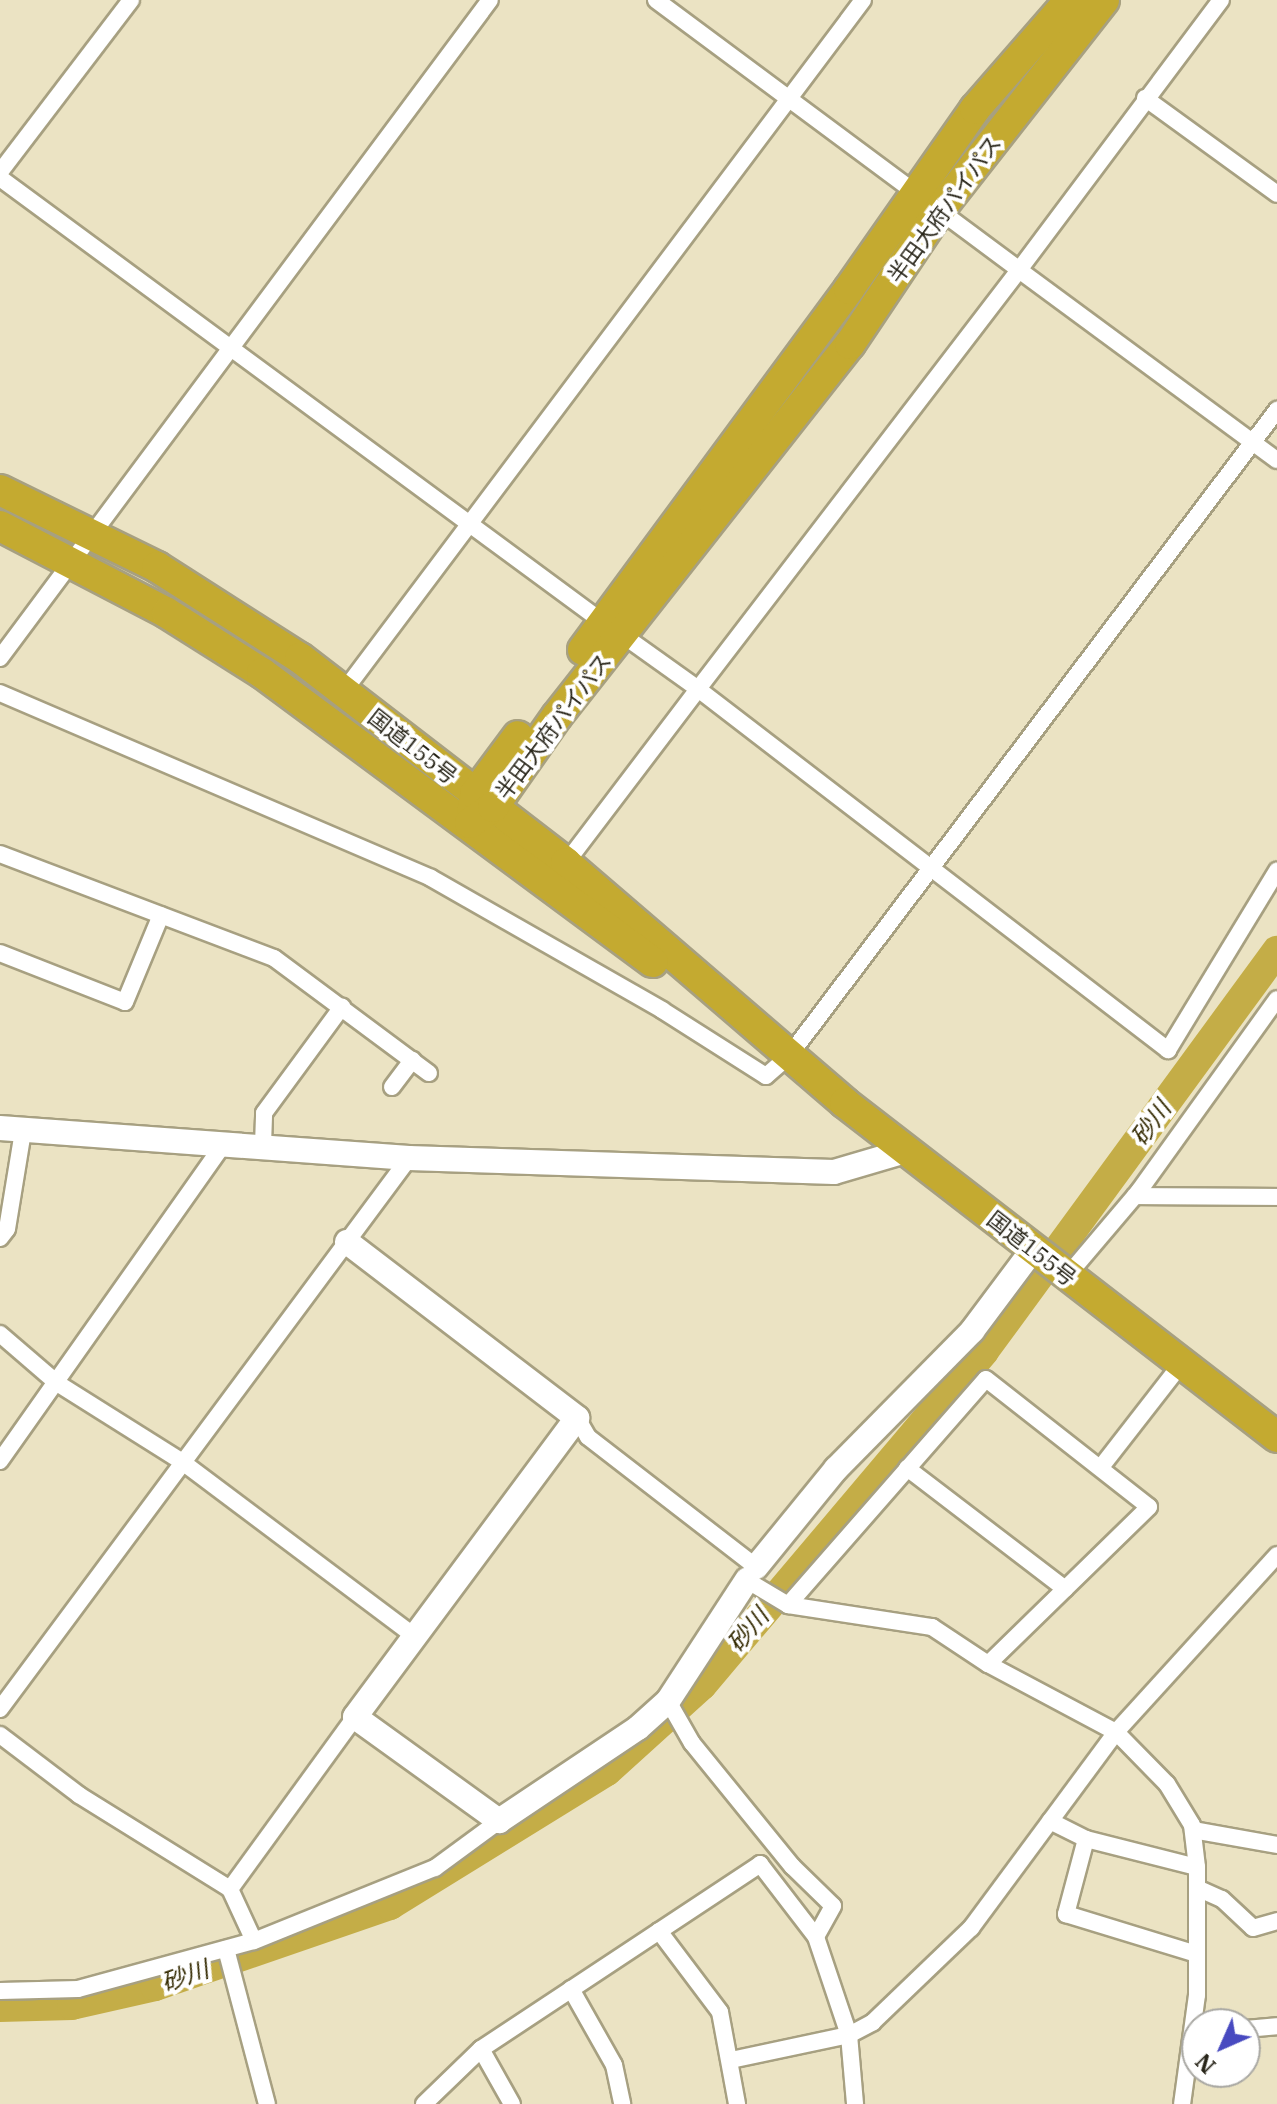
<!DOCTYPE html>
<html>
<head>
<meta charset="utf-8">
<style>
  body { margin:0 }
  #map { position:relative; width:1277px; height:2104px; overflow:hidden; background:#ebe3c3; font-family:"IBM Plex Serif","Noto Sans JP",serif }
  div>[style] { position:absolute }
  .river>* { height:30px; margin:-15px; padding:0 15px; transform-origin:15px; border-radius:15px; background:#c4ad47 }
  .roads { filter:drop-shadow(2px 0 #a7a081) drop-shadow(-2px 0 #a7a081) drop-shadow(0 2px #a7a081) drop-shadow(0 -2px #a7a081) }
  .street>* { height:16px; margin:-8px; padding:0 8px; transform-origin:8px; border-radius:8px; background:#fff }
  .secondary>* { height:24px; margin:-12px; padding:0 12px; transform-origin:12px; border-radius:12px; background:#fff }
  .highway>* { height:30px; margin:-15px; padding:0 15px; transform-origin:15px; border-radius:15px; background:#c4aa30 }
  span { translate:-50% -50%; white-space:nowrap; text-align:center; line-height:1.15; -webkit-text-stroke:8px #fff; paint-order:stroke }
  .street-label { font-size:22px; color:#282519 }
  .water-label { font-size:24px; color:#332900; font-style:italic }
  .north { position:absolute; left:1181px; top:2008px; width:80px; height:80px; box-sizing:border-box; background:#fff; border:2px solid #a9a8a3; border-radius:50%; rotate:225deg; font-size:22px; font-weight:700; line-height:32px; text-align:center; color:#282519 }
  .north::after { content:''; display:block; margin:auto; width:28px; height:36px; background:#484ac0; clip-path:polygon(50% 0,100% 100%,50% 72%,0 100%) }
</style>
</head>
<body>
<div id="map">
  <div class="river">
    <div style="left:0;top:2007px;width:72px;rotate:-1.6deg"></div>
    <div style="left:72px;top:2005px;width:85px;rotate:-12.9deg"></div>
    <div style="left:155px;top:1986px;width:249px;rotate:-19deg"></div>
    <div style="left:390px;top:1905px;width:255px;rotate:-31.7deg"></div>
    <div style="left:607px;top:1771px;width:128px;rotate:-42.2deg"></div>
    <div style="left:702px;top:1685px;width:437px;rotate:-49.8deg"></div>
    <div style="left:984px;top:1351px;width:496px;rotate:-53.8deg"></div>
  </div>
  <div class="roads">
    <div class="street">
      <div style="left:656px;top:0;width:452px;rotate:36.6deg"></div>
      <div style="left:1019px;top:270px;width:337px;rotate:-53.2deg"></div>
      <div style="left:1145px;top:98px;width:163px;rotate:36deg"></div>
      <div style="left:0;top:172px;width:216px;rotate:-52.7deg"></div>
      <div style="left:0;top:178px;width:750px;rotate:36.38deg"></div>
      <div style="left:621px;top:634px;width:95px;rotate:35.5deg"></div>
      <div style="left:698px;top:689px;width:528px;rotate:-52.54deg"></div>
      <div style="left:1019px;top:270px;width:320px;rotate:36.4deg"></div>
      <div style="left:0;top:658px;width:820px;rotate:-53.33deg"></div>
      <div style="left:344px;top:691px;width:864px;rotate:-53.09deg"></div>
      <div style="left:0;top:693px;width:469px;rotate:23.2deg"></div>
      <div style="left:431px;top:878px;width:266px;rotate:29.7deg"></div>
      <div style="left:662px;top:1010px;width:123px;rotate:32.4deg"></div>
      <div style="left:766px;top:1076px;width:30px;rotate:-41deg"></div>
      <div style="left:789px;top:1056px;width:810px;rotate:-52.93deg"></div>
      <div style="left:0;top:854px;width:293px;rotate:20.8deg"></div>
      <div style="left:274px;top:958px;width:193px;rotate:36.6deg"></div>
      <div style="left:566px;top:863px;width:218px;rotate:-52.8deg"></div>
      <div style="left:698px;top:689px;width:593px;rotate:37.53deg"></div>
      <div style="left:1168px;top:1050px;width:210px;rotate:-58.7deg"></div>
      <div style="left:0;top:953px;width:134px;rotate:21.4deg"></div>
      <div style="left:125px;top:1002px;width:94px;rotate:-67.5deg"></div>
      <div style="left:392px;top:1087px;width:34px;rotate:-53deg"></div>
      <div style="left:263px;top:1145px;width:32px;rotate:-88deg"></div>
      <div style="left:264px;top:1113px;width:132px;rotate:-53.7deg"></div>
      <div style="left:1135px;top:1196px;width:142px;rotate:0.4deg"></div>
      <div style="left:0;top:1238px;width:11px;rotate:-52deg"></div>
      <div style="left:7px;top:1229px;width:99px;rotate:-80.7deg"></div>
      <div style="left:1067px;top:1276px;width:111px;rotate:-49.7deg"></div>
      <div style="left:1139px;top:1191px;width:236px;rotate:-54.3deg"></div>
      <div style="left:0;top:1334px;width:75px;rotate:40.7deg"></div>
      <div style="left:57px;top:1383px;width:146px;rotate:32.2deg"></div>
      <div style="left:181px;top:1461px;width:293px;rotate:36.9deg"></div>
      <div style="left:577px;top:1418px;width:22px;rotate:60deg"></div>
      <div style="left:588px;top:1437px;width:212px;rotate:37.7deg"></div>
      <div style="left:756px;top:1567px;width:16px;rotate:120deg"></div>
      <div style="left:748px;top:1581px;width:47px;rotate:31deg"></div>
      <div style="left:788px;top:1605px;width:146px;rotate:8.7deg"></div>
      <div style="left:932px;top:1627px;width:67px;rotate:33.5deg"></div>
      <div style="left:988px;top:1664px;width:145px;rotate:28deg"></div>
      <div style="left:1116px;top:1732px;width:73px;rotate:45.6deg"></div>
      <div style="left:1167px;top:1784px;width:48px;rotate:58.6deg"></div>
      <div style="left:1192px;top:1825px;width:42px;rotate:83.2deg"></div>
      <div style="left:1197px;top:1867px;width:128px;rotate:90deg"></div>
      <div style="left:1197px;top:1995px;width:110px;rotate:97.8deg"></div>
      <div style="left:0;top:1461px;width:390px;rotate:-54.8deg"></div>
      <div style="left:1101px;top:1467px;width:132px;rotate:-52.1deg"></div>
      <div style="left:907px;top:1468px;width:199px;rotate:37.4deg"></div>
      <div style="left:788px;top:1605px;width:300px;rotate:-48.8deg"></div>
      <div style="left:986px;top:1379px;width:207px;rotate:38.1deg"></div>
      <div style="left:1149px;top:1507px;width:225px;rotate:135.7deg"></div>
      <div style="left:668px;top:1701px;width:48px;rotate:60.3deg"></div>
      <div style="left:692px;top:1743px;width:159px;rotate:50.9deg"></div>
      <div style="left:792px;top:1866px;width:57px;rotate:44.3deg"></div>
      <div style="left:833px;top:1906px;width:35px;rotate:119deg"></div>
      <div style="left:0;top:1709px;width:686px;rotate:-53.41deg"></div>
      <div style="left:0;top:1735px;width:99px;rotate:37.2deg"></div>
      <div style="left:79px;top:1795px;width:178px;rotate:31.9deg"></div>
      <div style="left:230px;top:1889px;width:57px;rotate:65.2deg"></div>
      <div style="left:1050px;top:1821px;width:40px;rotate:26.6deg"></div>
      <div style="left:1086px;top:1839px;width:114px;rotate:14.2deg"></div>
      <div style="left:1193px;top:1830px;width:85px;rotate:10.1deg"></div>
      <div style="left:1086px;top:1839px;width:78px;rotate:104.9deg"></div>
      <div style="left:1066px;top:1914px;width:137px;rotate:17deg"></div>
      <div style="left:1197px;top:1888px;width:27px;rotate:24deg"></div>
      <div style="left:1222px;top:1899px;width:42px;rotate:43.1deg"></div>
      <div style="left:1253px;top:1928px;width:25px;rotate:-16deg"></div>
      <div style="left:230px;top:1889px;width:213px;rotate:-54deg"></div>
      <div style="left:659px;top:1931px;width:101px;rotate:53deg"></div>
      <div style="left:720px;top:2012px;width:94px;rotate:79.5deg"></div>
      <div style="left:226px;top:1949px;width:160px;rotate:75.2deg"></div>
      <div style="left:571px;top:1989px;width:87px;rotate:60.5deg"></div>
      <div style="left:614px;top:2065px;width:40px;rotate:78deg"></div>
      <div style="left:0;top:1991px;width:78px;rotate:-1.5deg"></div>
      <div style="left:78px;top:1989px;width:182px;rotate:-15.3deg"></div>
      <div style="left:254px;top:1941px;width:195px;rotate:-22deg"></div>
      <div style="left:435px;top:1868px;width:79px;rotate:-36.3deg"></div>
      <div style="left:1245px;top:2029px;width:32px;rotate:-5deg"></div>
      <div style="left:481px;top:2049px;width:63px;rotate:60.6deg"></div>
      <div style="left:731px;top:2060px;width:121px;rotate:-12deg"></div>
      <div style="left:849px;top:2035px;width:27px;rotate:-28deg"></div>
      <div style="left:873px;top:2022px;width:136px;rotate:-43.8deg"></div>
      <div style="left:971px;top:1928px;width:244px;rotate:-53.5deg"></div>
      <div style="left:1116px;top:1732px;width:239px;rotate:-47.7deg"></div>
      <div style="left:424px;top:2104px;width:79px;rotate:-44deg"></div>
      <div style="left:481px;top:2049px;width:335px;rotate:-33.5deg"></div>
      <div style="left:760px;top:1864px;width:92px;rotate:52.5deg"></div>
      <div style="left:816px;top:1937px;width:103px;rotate:71.4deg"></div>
      <div style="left:849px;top:2035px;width:69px;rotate:85deg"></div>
    </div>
    <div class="secondary">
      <div style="left:0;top:1128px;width:410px;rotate:4.2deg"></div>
      <div style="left:409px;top:1158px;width:425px;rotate:1.9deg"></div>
      <div style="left:834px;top:1172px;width:78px;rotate:-16.3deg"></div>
      <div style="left:347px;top:1242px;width:290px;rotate:37.4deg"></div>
      <div style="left:577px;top:1418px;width:372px;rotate:126.6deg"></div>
      <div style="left:355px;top:1717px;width:178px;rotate:35.8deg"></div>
      <div style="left:499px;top:1821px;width:167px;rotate:-33.8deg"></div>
      <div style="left:638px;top:1728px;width:40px;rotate:-42deg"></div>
      <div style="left:668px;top:1701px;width:145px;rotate:-56.9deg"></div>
      <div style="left:756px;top:1567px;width:127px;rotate:-50.8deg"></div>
      <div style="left:836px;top:1469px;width:194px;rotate:-45.4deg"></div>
      <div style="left:972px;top:1331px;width:104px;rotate:-53.2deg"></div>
    </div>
    <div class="highway">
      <div style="left:0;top:490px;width:175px;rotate:26.1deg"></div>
      <div style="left:157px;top:567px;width:169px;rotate:32.5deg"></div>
      <div style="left:300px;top:658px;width:336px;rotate:37.6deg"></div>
      <div style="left:566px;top:863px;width:368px;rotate:40.7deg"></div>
      <div style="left:845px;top:1103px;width:546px;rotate:37.71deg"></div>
      <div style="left:0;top:526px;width:188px;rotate:27.5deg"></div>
      <div style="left:167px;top:613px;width:112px;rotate:32.3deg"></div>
      <div style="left:262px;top:673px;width:486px;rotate:36.5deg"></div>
      <div style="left:583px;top:650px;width:448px;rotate:-53.6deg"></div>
      <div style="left:849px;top:289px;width:220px;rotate:-55deg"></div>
      <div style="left:975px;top:109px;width:145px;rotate:-48.9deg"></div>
      <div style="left:472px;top:814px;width:20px;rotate:-81deg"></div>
      <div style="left:475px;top:794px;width:72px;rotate:-53.4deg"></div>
      <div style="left:470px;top:823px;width:28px;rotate:-35deg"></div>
      <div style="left:493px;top:807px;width:111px;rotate:-54.9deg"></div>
      <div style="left:557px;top:716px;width:474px;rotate:-51.8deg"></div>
      <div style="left:850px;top:344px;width:164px;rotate:-56.2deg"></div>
      <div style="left:941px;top:208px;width:264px;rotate:-51.9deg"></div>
    </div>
  </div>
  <div class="street-label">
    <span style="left:944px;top:209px;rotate:-54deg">半田大府パイパス</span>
    <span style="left:553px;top:726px;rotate:-53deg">半田大府パイパス</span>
    <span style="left:413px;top:746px;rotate:38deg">国道155号</span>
    <span style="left:1032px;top:1248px;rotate:38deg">国道155号</span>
  </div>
  <div class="water-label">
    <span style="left:1151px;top:1123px;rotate:-54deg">砂川</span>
    <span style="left:748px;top:1630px;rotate:-50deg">砂川</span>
    <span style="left:185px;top:1976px;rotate:-19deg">砂川</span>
  </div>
  <div class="north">N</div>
</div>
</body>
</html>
